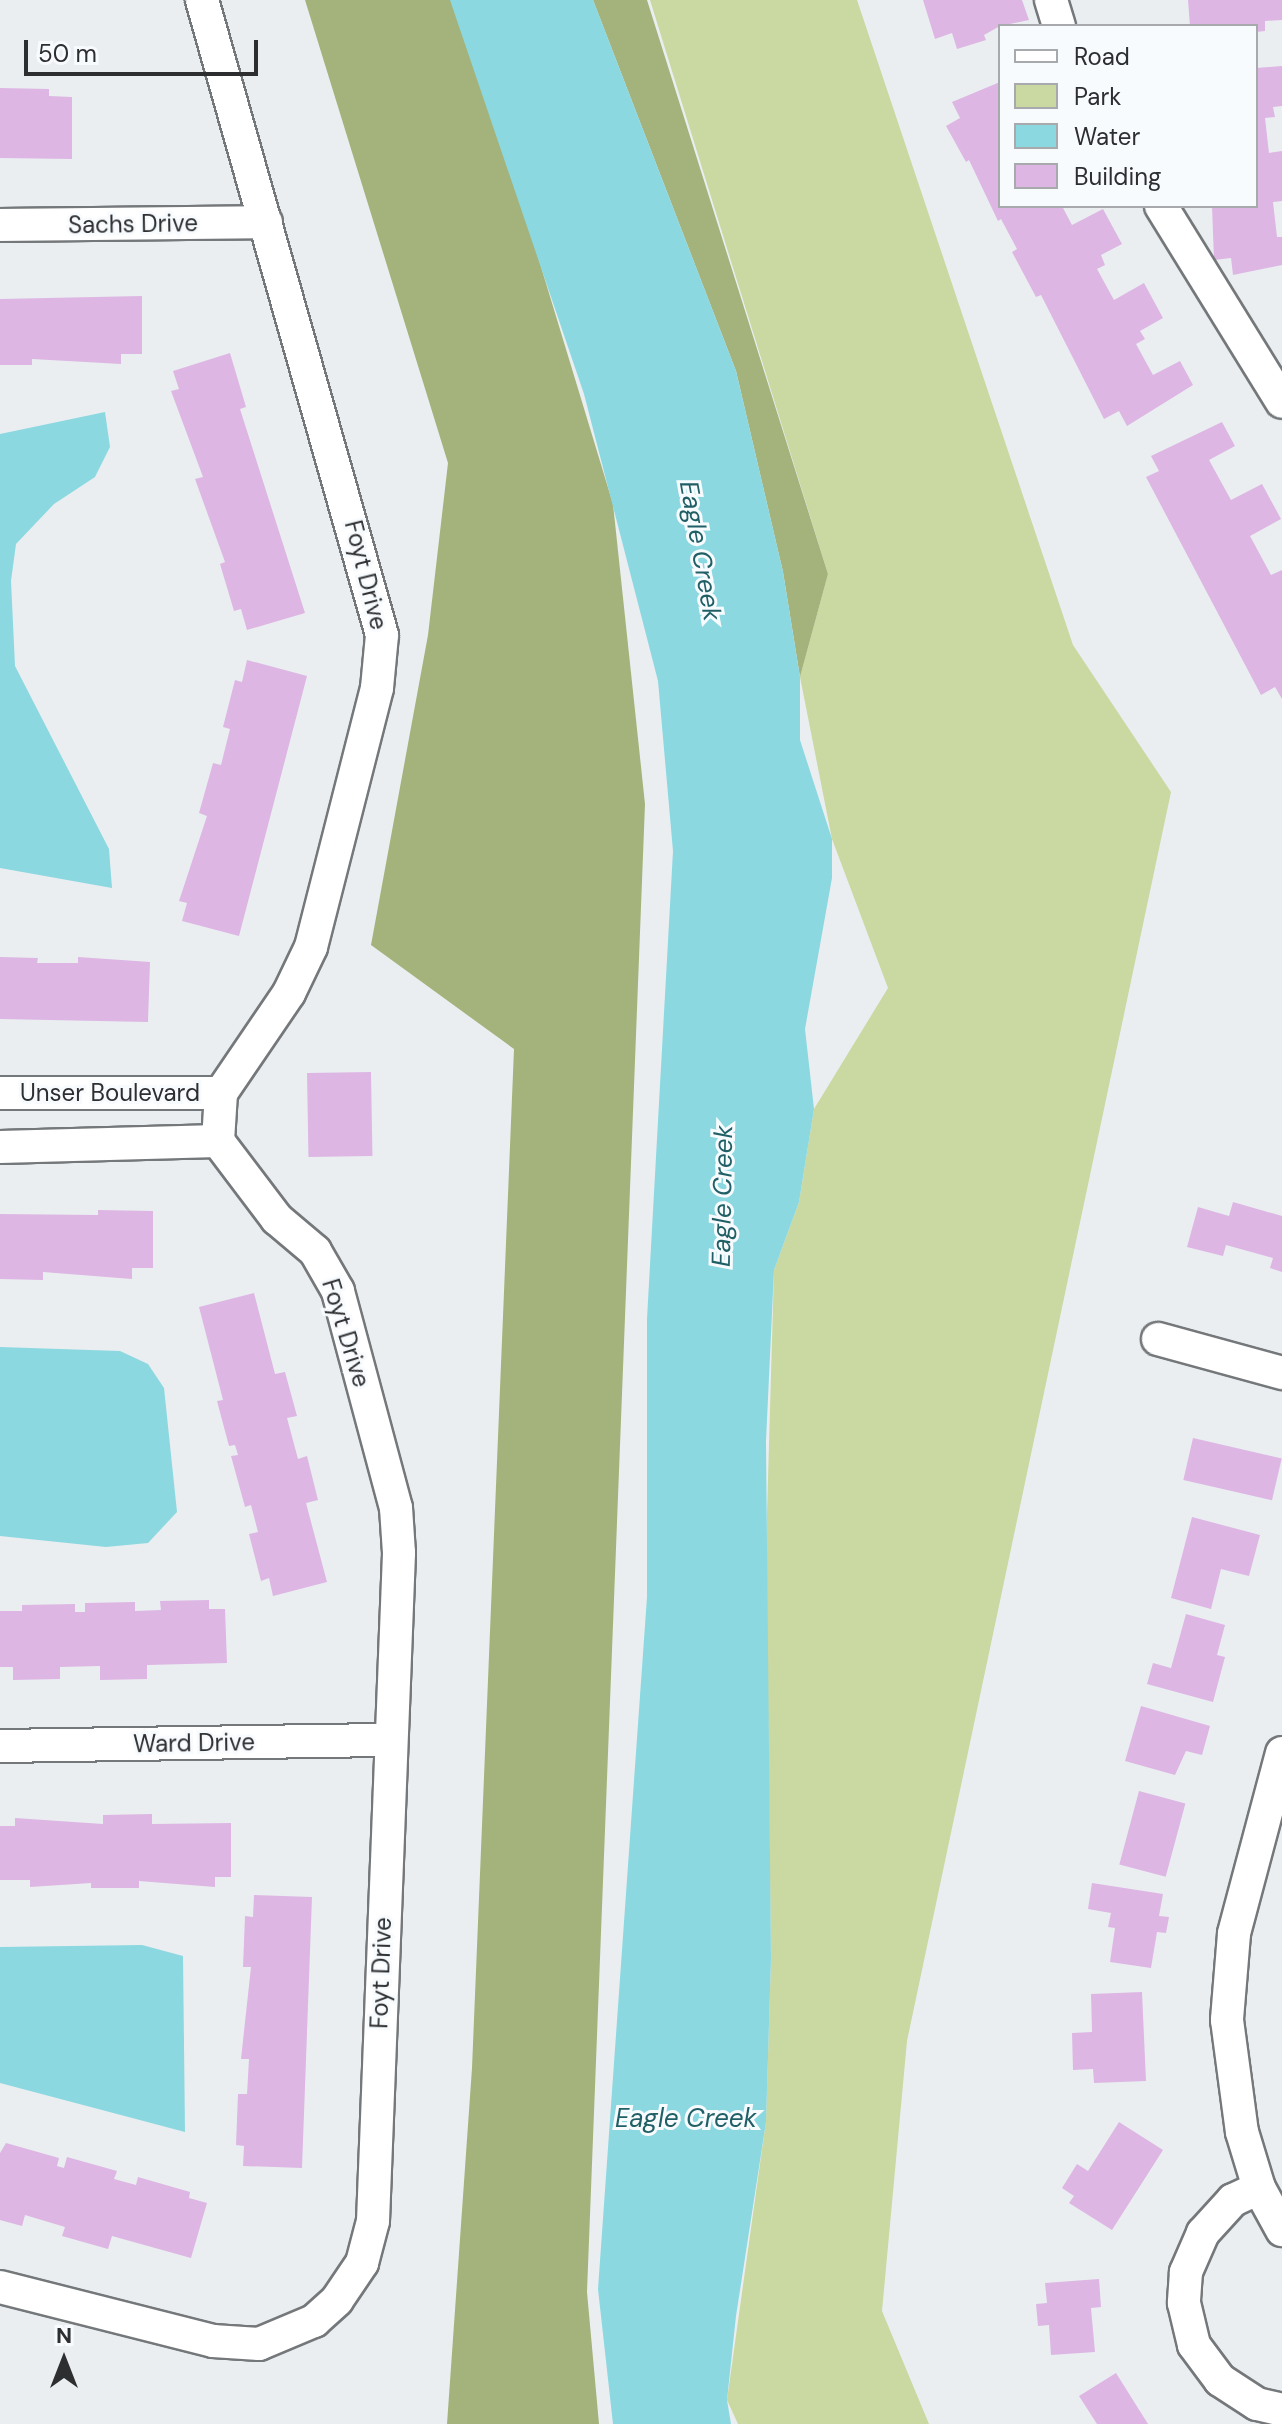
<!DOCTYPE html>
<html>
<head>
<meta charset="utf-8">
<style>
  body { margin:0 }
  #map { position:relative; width:1282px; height:2424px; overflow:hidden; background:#eaeef1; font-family:"DM Sans",sans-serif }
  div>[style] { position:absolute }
  .green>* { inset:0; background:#cad8a2 }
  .forest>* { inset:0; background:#a4b37b }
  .water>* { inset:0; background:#8bd8e0 }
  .building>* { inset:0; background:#ddb6e4; transform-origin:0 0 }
  .roads { filter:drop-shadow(2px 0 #75787a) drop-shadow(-2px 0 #75787a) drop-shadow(0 2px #75787a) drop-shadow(0 -2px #75787a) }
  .street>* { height:32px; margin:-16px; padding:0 16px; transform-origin:16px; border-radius:16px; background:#fff }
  span { translate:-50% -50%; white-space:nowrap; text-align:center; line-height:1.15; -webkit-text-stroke:6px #f8fbfe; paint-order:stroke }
  .street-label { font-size:24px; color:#2d2e30 }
  .water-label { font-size:26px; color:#1f5f65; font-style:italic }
  .legend { position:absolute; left:998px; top:24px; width:260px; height:184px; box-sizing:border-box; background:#f8fbfe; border:2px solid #a7a9ac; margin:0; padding:10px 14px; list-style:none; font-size:24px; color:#2d2e30 }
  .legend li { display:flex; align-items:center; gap:16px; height:40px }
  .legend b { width:40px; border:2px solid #a7a9ac }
  .north { position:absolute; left:24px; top:2320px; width:80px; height:80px; -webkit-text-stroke:6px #f8fbfe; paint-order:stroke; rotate:0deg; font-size:22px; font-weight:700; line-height:32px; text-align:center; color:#2d2e30 }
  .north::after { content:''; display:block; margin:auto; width:28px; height:36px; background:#2d2e30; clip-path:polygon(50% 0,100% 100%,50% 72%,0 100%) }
  .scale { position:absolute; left:24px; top:40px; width:234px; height:36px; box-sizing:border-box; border:4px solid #2d2e30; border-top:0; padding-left:10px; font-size:24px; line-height:28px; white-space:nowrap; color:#2d2e30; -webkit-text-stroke:6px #f8fbfe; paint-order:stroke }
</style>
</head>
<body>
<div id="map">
  <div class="green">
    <div style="clip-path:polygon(650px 0,857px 0,1073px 645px,1171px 792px,907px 2041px,882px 2311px,929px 2424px,738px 2424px,727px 2400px,766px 2121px,771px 1959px,766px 1549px,774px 1270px,799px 1202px,814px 1109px,888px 988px,832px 839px,800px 677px,828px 574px)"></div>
  </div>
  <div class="forest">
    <div style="clip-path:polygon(305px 0,460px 0,613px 504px,645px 804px,587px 2292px,599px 2424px,447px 2424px,472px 2068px,514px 1049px,371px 945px,428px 635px,448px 463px)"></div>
    <div style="clip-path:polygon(593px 0,647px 0,828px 574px,800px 677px,783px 572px,736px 371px)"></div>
  </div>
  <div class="water">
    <div style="clip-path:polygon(450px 0,593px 0,736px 371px,783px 572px,800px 677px,800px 740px,832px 839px,832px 878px,805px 1029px,814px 1109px,799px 1202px,774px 1270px,766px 1441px,771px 1959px,766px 2122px,736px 2316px,727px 2400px,731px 2424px,613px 2424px,598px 2289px,647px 1597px,647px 1319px,673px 851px,658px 681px,584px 394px)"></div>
    <div style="clip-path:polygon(105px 412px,110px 447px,95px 477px,54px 504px,16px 544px,11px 581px,15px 666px,109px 849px,112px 888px,0 868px,0 434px)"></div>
    <div style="clip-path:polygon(0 1347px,120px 1351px,148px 1364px,164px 1388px,177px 1512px,148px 1543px,106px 1547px,0 1536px)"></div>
    <div style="clip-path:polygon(142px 1945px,183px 1956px,185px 2132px,0 2083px,0 1947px)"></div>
  </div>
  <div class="building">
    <div style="clip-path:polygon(923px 0,1022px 0,1029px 20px,1000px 26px,984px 35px,986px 40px,957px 49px,952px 33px,935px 39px)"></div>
    <div style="clip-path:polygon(1188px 0,1282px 0,1282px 20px,1265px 21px,1265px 31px,1256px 32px,1256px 26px,1190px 26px)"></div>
    <div style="clip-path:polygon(1282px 66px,1282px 106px,1273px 107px,1275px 117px,1265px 118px,1269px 153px,1282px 151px,1282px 201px,1273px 202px,1277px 237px,1282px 237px,1282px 265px,1233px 275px,1231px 258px,1214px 260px,1212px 206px,1256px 206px,1256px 68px)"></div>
    <div style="clip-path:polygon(1000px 82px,1000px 206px,1062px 206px,1072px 225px,1103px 209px,1122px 244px,1101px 255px,1105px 265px,1097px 269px,1114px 300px,1144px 283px,1163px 318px,1140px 331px,1145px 339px,1136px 344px,1153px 375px,1180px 361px,1193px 385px,1127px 426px,1119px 411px,1104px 419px,1041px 295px,1036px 297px,1012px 252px,1017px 249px,1001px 219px,998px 221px,969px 160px,966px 162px,946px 126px,960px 118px,952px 102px)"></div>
    <div style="clip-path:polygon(0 88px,49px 89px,49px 96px,72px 97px,72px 159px,0 158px)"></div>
    <div style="clip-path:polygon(142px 296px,142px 354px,121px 354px,121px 364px,32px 359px,32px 365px,0 365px,0 299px)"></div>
    <div style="clip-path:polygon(230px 353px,246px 407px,240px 409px,305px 613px,247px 630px,241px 609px,234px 611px,220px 564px,225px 562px,195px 479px,203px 477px,171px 391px,179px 389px,173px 371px)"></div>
    <div style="clip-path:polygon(1222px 422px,1235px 446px,1209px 460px,1231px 500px,1262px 484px,1281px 519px,1250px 536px,1271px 575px,1282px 570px,1282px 699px,1275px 687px,1261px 695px,1146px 477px,1159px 471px,1151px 456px)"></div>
    <div style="clip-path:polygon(247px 660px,307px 676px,239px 936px,182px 921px,187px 903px,179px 901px,207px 816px,199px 813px,213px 763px,221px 765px,230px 729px,223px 727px,235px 680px,242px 682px)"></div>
    <div style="clip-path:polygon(0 957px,38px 958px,37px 963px,78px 963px,78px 957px,150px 962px,148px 1022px,0 1019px)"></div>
    <div style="left:371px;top:1072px;width:84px;height:64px;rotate:89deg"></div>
    <div style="clip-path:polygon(1233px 1202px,1282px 1216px,1282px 1272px,1270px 1268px,1273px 1258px,1226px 1245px,1223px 1256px,1187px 1247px,1198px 1207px,1229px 1216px)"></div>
    <div style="clip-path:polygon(98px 1210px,153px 1211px,153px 1268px,132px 1268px,132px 1279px,43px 1272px,43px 1280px,0 1279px,0 1214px,98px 1215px)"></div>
    <div style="clip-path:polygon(254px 1293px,275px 1374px,285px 1372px,297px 1416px,287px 1418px,298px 1459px,307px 1456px,318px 1500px,306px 1503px,327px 1582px,273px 1596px,269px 1578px,261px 1581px,249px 1534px,258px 1532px,251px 1505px,245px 1507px,231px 1456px,238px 1455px,235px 1445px,229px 1446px,217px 1401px,223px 1400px,199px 1307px)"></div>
    <div style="left:1193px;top:1438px;width:91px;height:43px;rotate:13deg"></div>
    <div style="clip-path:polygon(1192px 1517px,1260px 1535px,1249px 1576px,1221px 1569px,1211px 1609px,1171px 1598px)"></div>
    <div style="clip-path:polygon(209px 1600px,209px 1609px,225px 1609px,227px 1663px,147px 1665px,147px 1679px,100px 1680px,100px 1666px,60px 1667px,60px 1679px,13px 1680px,13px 1667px,0 1667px,0 1611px,22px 1611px,22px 1605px,75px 1604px,75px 1612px,85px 1612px,85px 1603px,135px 1602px,135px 1611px,161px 1610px,160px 1601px)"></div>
    <div style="clip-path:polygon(1186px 1614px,1225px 1625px,1217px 1655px,1225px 1657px,1213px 1702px,1147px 1684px,1153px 1663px,1171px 1668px)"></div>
    <div style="clip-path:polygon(1141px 1706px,1210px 1726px,1202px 1755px,1186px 1751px,1175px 1775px,1125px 1761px)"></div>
    <div style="left:1139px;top:1791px;width:48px;height:76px;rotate:15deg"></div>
    <div style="clip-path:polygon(152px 1814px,152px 1824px,231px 1823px,231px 1877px,215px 1877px,215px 1887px,139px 1881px,139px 1888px,91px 1888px,91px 1883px,30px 1887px,30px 1880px,0 1880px,0 1826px,15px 1826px,15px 1818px,103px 1824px,103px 1815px)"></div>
    <div style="clip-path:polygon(1092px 1883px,1163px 1894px,1159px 1916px,1169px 1917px,1166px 1933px,1157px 1932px,1151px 1968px,1110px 1962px,1115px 1928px,1108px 1927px,1111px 1913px,1088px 1909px)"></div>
    <div style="clip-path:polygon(254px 1895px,312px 1897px,302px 2168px,243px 2166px,244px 2146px,236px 2145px,238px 2094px,247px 2094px,249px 2059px,241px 2059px,251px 1967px,243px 1967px,245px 1916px,253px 1917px)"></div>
    <div style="clip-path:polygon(1142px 1992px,1146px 2081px,1094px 2083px,1093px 2069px,1073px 2070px,1072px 2033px,1092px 2032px,1091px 1994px)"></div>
    <div style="clip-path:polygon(1119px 2122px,1163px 2150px,1112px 2230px,1069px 2203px,1074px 2196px,1062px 2188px,1077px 2164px,1088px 2171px)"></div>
    <div style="clip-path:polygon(6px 2143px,59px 2158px,57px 2166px,64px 2168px,67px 2157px,117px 2171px,114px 2179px,136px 2185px,138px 2177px,190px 2192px,189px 2198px,207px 2203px,191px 2258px,112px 2236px,108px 2249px,62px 2236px,65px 2227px,25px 2215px,22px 2226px,0 2220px,0 2153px)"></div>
    <div style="clip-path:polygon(1099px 2279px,1101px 2307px,1091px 2308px,1095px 2352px,1051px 2355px,1049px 2325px,1038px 2326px,1036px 2304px,1047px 2303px,1045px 2283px)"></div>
    <div style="clip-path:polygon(1116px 2373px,1148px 2424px,1097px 2424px,1079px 2396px)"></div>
  </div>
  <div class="roads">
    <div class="street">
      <div style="left:1051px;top:0;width:27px;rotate:73deg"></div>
      <div style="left:1161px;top:206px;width:230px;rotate:58.3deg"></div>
      <div style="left:0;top:225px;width:266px;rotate:-0.6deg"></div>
      <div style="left:0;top:1093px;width:221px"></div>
      <div style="left:0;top:1147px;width:218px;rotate:-1.6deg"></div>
      <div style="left:1158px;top:1339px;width:129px;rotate:15.3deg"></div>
      <div style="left:0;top:1746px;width:389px;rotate:-0.9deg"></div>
      <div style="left:1282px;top:1753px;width:187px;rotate:104.9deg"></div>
      <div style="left:1234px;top:1934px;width:86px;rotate:94.7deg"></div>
      <div style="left:1227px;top:2020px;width:113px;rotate:82.4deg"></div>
      <div style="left:1242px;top:2132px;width:59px;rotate:73.1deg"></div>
      <div style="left:1259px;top:2188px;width:48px;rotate:61.3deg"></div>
      <div style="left:1259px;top:2188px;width:29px;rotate:155deg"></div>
      <div style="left:1233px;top:2200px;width:45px;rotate:132.3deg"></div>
      <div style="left:1203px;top:2233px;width:43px;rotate:113.6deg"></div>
      <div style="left:1186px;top:2272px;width:31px;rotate:94deg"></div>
      <div style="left:1184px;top:2303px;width:43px;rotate:76.6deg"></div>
      <div style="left:1194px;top:2345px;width:44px;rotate:53.4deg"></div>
      <div style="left:1220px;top:2380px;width:44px;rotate:33deg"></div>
      <div style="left:1257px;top:2404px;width:26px;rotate:13deg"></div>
      <div style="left:0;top:2287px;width:220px;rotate:14.2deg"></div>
      <div style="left:213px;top:2341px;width:46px;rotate:3.7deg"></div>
      <div style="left:259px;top:2344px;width:60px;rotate:-22.7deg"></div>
      <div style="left:314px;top:2321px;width:31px;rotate:-42deg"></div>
      <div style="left:337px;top:2300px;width:45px;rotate:-56deg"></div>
      <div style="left:362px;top:2263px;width:43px;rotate:-75.3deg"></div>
      <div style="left:373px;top:2221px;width:669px;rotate:-87.77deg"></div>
      <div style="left:399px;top:1553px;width:45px;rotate:-93.8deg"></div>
      <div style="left:396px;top:1508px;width:225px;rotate:-105deg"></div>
      <div style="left:338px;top:1291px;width:46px;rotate:-119.9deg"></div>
      <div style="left:315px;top:1251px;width:50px;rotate:-139.9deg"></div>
      <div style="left:277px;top:1219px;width:98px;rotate:-127.1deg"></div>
      <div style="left:218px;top:1141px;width:48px;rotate:-86.4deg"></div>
      <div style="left:221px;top:1093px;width:121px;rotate:-55.8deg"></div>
      <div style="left:289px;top:993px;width:51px;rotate:-64.4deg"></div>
      <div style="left:311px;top:947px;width:267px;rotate:-75.7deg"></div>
      <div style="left:377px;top:688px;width:53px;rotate:-84.6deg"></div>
      <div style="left:382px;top:635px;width:660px;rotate:-105.83deg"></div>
    </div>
  </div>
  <div class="street-label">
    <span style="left:133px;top:224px;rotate:-1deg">Sachs Drive</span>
    <span style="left:366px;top:575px;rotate:76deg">Foyt Drive</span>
    <span style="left:110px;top:1093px">Unser Boulevard</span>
    <span style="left:346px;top:1333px;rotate:73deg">Foyt Drive</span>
    <span style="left:194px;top:1743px;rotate:-1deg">Ward Drive</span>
    <span style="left:381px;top:1973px;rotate:-88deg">Foyt Drive</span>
  </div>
  <div class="water-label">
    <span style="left:700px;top:551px;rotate:80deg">Eagle Creek</span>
    <span style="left:723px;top:1196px;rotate:-89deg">Eagle Creek</span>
    <span style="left:686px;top:2119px">Eagle Creek</span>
  </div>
  <ul class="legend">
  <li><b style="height:10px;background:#fff"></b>Road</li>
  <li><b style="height:22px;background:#cad8a2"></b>Park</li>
  <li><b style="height:22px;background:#8bd8e0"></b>Water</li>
  <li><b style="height:22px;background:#ddb6e4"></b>Building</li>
  </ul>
  <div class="north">N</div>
  <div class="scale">50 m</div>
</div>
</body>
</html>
